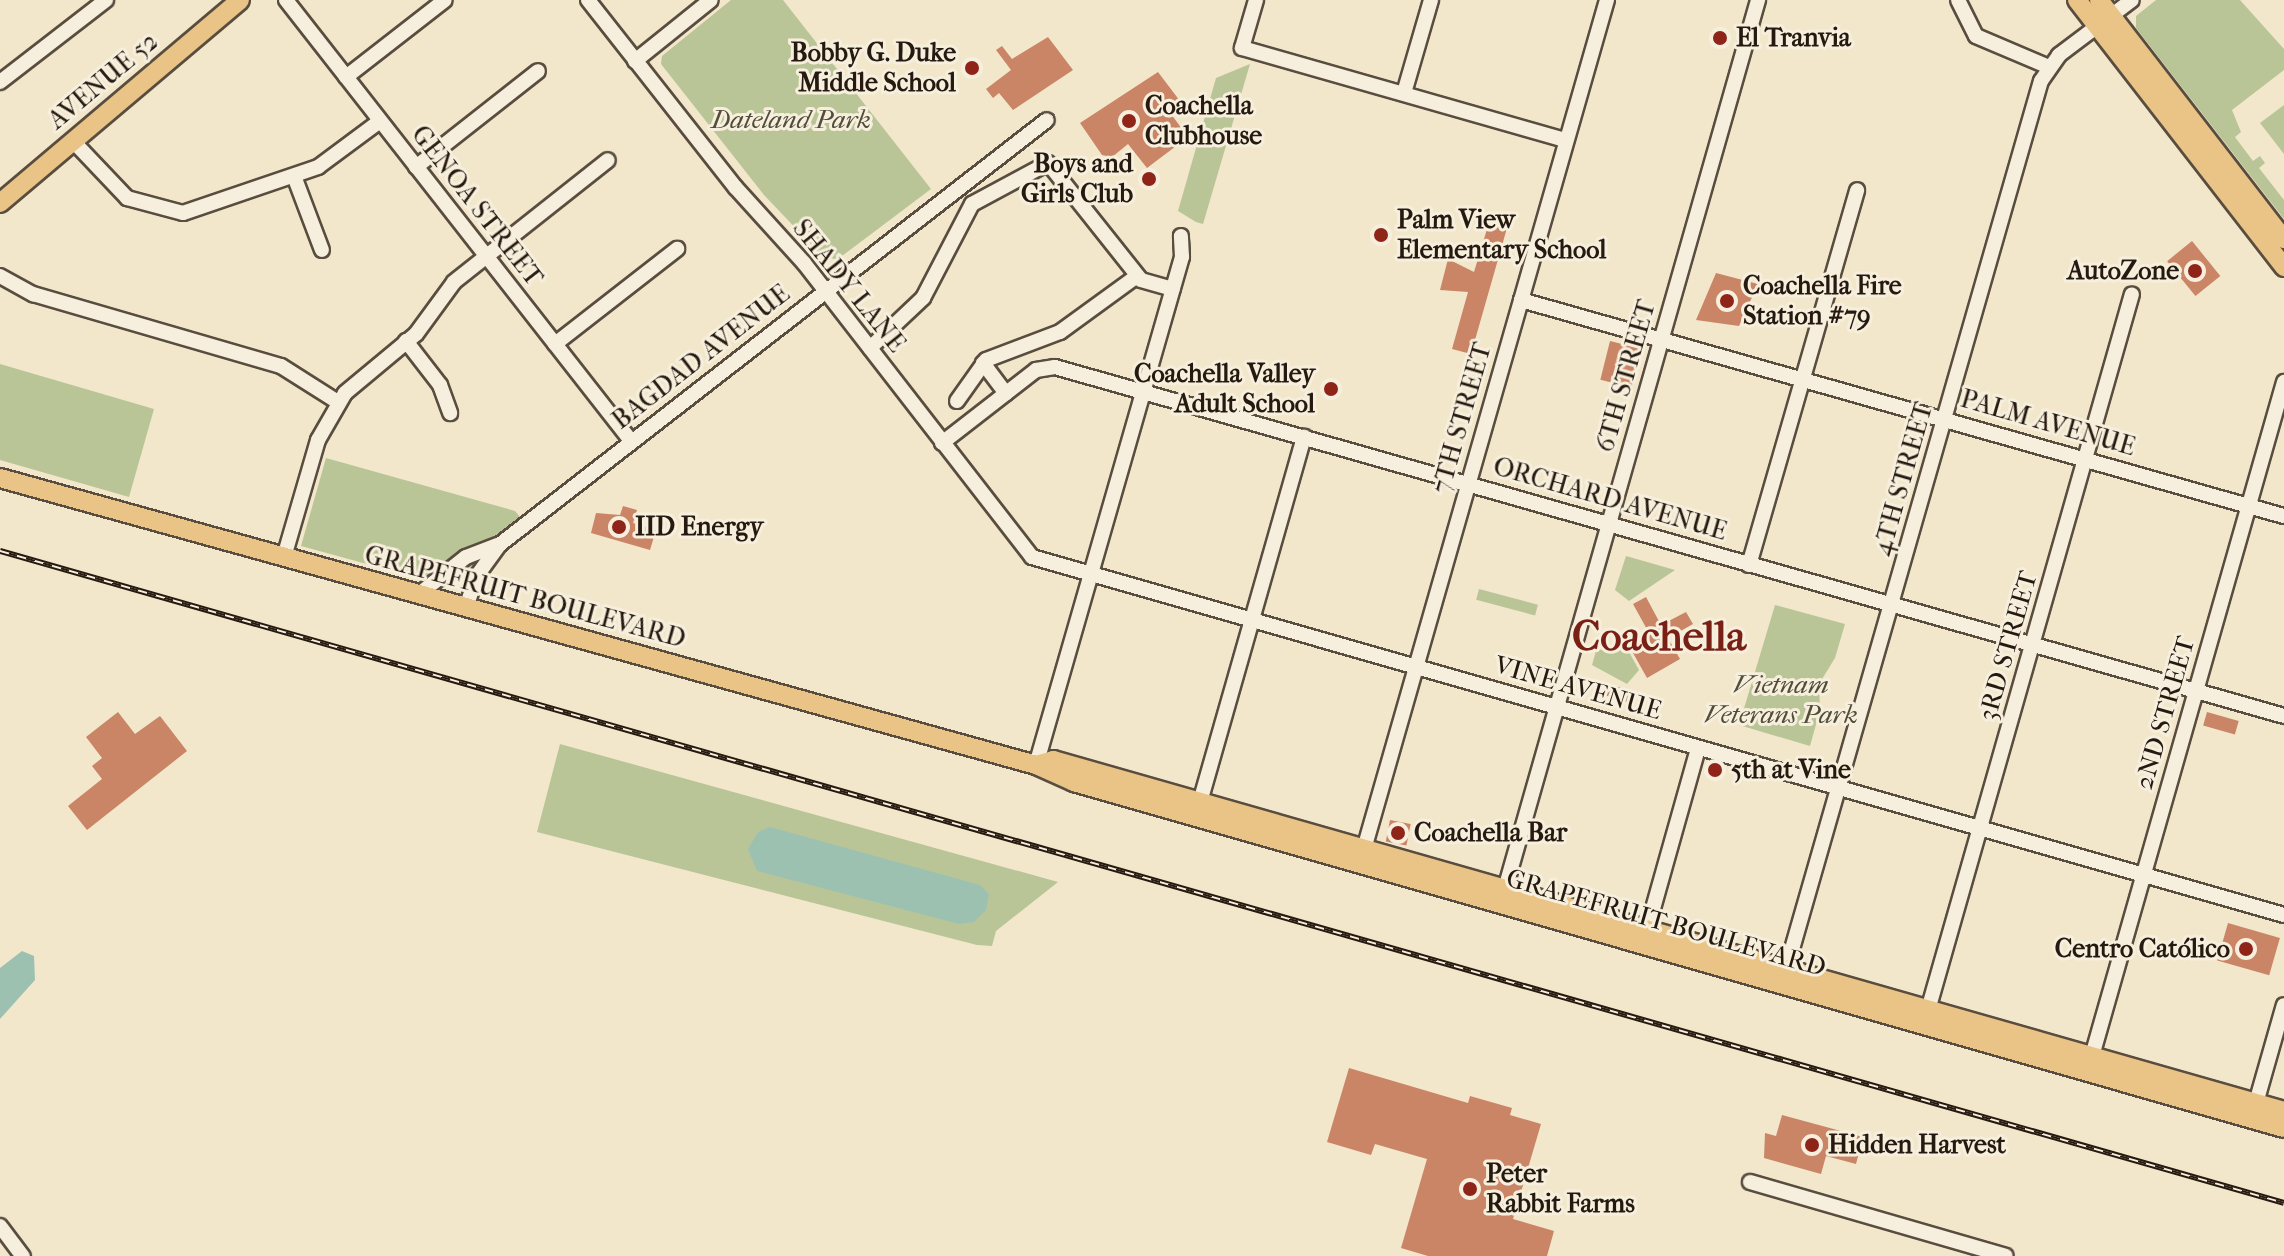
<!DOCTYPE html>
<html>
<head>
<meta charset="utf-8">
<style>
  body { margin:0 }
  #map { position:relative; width:2284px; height:1256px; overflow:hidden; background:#f2e7cb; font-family:"IM FELL French Canon",serif }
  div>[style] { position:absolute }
  .green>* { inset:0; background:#bac597; transform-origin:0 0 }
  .water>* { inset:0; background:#9cc1b1 }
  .building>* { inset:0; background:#ca8466; transform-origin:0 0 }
  .roads { filter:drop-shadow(2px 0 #594d3f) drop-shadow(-2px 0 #594d3f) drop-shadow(0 2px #594d3f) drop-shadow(0 -2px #594d3f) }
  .minor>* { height:14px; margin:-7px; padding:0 7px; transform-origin:7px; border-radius:7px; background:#f7efdd }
  .major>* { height:18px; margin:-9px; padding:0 9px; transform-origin:9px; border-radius:9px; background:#e9c486 }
  .rail>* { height:6px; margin-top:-3px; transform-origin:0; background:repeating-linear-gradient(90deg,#f7efdd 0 9px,#261a10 0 18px); box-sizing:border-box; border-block:2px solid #261a10 }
  .dots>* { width:22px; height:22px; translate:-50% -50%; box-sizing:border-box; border:4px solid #f7efdd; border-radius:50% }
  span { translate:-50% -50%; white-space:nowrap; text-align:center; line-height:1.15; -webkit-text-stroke:6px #f7efdd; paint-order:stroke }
  .poi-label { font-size:26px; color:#261a10; font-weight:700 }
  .left { translate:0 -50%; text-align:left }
  .right { translate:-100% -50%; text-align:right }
  .street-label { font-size:26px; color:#261a10 }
  .park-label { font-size:26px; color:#524d38; font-style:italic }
  .town-label { font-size:42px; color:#7a1f14; font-weight:700 }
</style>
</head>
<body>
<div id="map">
  <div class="green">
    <div style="clip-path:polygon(731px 0,783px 0,931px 189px,838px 259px,824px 258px,764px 195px,661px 64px,662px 56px)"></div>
    <div style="clip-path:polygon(2156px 0,2240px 0,2284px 49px,2284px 70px,2232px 110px,2241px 132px,2235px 137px,2253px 161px,2260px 156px,2265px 163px,2259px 168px,2284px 200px,2284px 219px,2136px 28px,2136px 16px)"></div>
    <div style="clip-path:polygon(1250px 64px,1203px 224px,1196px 222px,1178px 211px,1216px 78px)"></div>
    <div style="clip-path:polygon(2284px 105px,2284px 154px,2260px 123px)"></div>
    <div style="clip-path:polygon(0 364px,154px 409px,129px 497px,0 460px)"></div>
    <div style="clip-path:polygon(326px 458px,515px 511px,526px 524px,447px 586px,301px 546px)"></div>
    <div style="clip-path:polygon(1626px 556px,1675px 570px,1629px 601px,1615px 590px)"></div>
    <div style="left:1479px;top:589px;width:61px;height:11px;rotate:15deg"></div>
    <div style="clip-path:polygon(1775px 605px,1845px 624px,1835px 658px,1819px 684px,1820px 710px,1810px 746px,1739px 725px)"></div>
    <div style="clip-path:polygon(1624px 643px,1639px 670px,1627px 684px,1592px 665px,1596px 651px)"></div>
    <div style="clip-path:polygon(560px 744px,1058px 882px,996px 931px,992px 946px,977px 945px,537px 832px)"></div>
  </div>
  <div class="water">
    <div style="clip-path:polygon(770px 827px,980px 885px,989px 894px,986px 910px,974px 922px,959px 924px,757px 871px,748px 849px,758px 832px)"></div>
    <div style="clip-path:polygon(22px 951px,34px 956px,35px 980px,0 1019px,0 968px)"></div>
  </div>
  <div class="building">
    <div style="clip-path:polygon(1048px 37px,1073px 70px,1013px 110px,999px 93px,993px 98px,986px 89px,1011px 70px,996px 50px,1002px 46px,1012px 59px)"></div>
    <div style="clip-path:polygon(1158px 72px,1183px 105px,1171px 114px,1188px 137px,1147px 168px,1128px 144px,1112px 157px,1102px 155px,1080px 123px)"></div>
    <div style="clip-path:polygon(1491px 216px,1509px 221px,1471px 354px,1452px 349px,1468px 292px,1440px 290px,1448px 259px,1474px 272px)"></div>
    <div style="left:2192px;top:241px;width:45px;height:32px;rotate:51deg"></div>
    <div style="clip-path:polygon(1716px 273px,1758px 284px,1739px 326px,1696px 320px)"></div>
    <div style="left:1610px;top:341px;width:32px;height:40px;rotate:14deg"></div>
    <div style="clip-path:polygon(623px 506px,637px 510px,633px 523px,656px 530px,650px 550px,591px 533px,596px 513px,620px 515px)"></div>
    <div style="clip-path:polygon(1646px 597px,1661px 625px,1686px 612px,1693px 624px,1668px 638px,1680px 659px,1647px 678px,1628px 644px,1649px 633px,1633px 604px)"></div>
    <div style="left:1606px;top:683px;width:28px;height:12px;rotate:17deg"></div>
    <div style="clip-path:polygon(118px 712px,135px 734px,160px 716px,187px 751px,87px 830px,68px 806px,102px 779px,92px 766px,102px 758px,86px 737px)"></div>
    <div style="left:2207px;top:712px;width:33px;height:14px;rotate:16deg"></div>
    <div style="left:1390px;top:820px;width:21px;height:22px;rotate:11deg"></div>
    <div style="left:2228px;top:923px;width:54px;height:39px;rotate:16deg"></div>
    <div style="clip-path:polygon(1349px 1068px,1468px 1103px,1470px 1096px,1512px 1108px,1510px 1115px,1541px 1124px,1513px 1219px,1554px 1231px,1547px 1256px,1428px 1256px,1401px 1248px,1427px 1159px,1375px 1144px,1371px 1155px,1327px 1142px)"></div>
    <div style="clip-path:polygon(1782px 1115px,1863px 1137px,1856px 1164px,1826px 1156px,1821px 1174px,1764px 1158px,1765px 1133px,1776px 1136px)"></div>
  </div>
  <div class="roads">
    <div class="minor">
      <div style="left:286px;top:0;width:560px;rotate:51.96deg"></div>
      <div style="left:588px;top:0;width:239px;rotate:51.8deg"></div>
      <div style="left:736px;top:188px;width:101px;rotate:47.8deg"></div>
      <div style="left:804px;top:263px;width:372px;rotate:52.2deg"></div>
      <div style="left:1032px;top:557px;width:1302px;rotate:15.96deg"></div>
      <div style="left:1256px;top:0;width:50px;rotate:106.3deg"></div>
      <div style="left:1242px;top:48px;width:337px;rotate:15.9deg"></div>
      <div style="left:1958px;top:0;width:40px;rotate:63.4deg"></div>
      <div style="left:1976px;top:36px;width:79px;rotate:23deg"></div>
      <div style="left:635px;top:61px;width:97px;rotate:-38.8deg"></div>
      <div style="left:346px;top:77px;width:125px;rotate:-37.9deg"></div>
      <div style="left:0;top:82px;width:134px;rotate:-37.7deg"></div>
      <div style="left:1404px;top:93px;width:97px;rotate:-73.8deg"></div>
      <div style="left:73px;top:141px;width:79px;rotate:46.5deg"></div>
      <div style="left:127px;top:198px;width:58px;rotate:15deg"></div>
      <div style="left:183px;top:213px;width:143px;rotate:-18.8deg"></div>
      <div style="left:318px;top:167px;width:77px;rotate:-36.6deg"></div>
      <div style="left:416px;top:167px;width:155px;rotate:-38.2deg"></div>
      <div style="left:294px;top:176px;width:79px;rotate:69.3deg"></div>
      <div style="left:0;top:276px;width:38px;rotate:29deg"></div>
      <div style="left:33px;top:294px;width:258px;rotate:16.2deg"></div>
      <div style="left:281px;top:366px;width:67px;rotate:32.3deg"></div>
      <div style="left:1521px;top:300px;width:793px;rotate:15.81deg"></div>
      <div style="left:406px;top:341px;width:56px;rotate:52.3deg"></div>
      <div style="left:440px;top:385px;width:30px;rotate:70deg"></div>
      <div style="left:555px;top:344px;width:155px;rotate:-37.9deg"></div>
      <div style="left:870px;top:348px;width:73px;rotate:-43.3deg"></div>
      <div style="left:923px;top:298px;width:106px;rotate:-62.5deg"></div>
      <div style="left:972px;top:204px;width:86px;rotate:-28.3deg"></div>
      <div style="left:1048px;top:163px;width:149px;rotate:51.5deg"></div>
      <div style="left:1141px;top:280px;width:33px;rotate:16deg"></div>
      <div style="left:983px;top:363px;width:38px;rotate:53deg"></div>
      <div style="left:957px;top:401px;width:50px;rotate:-54.7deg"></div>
      <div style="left:986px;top:360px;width:79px;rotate:-20.7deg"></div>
      <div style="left:1060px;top:332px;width:95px;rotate:-36deg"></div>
      <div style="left:942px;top:443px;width:119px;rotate:-37.8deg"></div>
      <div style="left:1036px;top:370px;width:19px;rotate:-9deg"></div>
      <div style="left:1055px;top:367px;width:1278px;rotate:15.85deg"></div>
      <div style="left:284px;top:557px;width:122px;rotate:-73.8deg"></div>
      <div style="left:318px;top:440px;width:54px;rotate:-60.1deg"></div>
      <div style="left:345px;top:393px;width:92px;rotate:-39.7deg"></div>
      <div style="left:416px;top:334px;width:64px;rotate:-53.8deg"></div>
      <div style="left:454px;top:282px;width:196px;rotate:-38.4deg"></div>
      <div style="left:1749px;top:565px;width:390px;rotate:-73.9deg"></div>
      <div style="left:418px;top:595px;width:61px;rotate:-38.4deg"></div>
      <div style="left:466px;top:557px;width:34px;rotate:-21deg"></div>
      <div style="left:466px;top:608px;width:33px;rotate:-72deg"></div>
      <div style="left:476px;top:577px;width:39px;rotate:-54deg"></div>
      <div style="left:499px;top:545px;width:693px;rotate:-37.8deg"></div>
      <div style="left:1036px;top:765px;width:529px;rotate:-73.97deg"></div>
      <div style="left:1182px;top:257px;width:21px;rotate:-93deg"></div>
      <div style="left:1200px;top:802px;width:380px;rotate:-74.1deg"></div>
      <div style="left:1364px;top:849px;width:883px;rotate:-74.03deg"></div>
      <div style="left:1503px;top:896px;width:932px;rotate:-74.11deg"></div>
      <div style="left:1647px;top:930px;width:188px;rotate:-74.3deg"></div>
      <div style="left:1784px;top:977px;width:932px;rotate:-74deg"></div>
      <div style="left:2041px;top:81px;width:32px;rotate:-55deg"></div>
      <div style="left:2059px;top:55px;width:91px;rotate:-37deg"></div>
      <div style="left:1928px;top:1010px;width:744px;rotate:-74.1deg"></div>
      <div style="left:2092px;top:1056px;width:701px;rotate:-74.1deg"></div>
      <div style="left:2254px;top:1110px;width:109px;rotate:-74.1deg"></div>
      <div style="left:1750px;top:1182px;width:266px;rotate:16.1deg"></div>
      <div style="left:0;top:1226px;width:38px;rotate:53deg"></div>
    </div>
    <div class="major">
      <div style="left:2077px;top:0;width:338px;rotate:52.2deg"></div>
      <div style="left:2099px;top:0;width:302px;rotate:52.3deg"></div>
      <div style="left:0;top:203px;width:314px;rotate:-40.2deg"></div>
      <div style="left:0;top:478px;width:1075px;rotate:15.48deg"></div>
      <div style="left:1036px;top:765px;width:42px;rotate:24.1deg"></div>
      <div style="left:1074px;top:782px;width:1258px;rotate:15.96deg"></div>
      <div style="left:1036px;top:765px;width:18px;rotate:-16deg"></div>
      <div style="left:1053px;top:760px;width:1280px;rotate:15.91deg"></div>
    </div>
  </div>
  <div class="rail">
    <div style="left:0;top:551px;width:2375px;rotate:15.93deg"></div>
  </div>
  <div class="dots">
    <div style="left:1720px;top:38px;background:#8f2418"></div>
    <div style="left:972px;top:68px;background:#8f2418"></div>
    <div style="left:1129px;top:121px;background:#8f2418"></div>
    <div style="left:1149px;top:179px;background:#8f2418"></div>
    <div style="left:1381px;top:235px;background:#8f2418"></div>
    <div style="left:2195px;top:271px;background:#8f2418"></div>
    <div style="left:1727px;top:301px;background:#8f2418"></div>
    <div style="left:1331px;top:389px;background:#8f2418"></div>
    <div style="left:619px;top:527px;background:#8f2418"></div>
    <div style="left:1715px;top:770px;background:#8f2418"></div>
    <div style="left:1398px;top:833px;background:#8f2418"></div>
    <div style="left:2246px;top:949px;background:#8f2418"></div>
    <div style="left:1812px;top:1145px;background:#8f2418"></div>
    <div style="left:1470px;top:1189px;background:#8f2418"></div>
  </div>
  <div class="poi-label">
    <span class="left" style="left:1736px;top:38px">El Tranvia</span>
    <span class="right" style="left:956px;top:68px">Bobby G. Duke<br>Middle School</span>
    <span class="left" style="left:1145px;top:121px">Coachella<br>Clubhouse</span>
    <span class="right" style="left:1133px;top:179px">Boys and<br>Girls Club</span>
    <span class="left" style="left:1397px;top:235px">Palm View<br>Elementary School</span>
    <span class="right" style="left:2179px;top:271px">AutoZone</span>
    <span class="left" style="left:1743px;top:301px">Coachella Fire<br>Station #79</span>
    <span class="right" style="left:1315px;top:389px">Coachella Valley<br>Adult School</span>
    <span class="left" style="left:635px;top:527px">IID Energy</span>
    <span class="left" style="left:1731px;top:770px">5th at Vine</span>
    <span class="left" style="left:1414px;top:833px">Coachella Bar</span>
    <span class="right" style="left:2230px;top:949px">Centro Católico</span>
    <span class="left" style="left:1828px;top:1145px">Hidden Harvest</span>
    <span class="left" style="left:1486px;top:1189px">Peter<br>Rabbit Farms</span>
  </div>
  <div class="street-label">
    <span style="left:103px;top:81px;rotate:-40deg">AVENUE 52</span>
    <span style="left:477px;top:206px;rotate:52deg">GENOA STREET</span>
    <span style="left:849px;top:286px;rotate:51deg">SHADY LANE</span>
    <span style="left:701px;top:357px;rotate:-38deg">BAGDAD AVENUE</span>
    <span style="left:1626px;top:376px;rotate:-74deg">6TH STREET</span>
    <span style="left:1462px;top:418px;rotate:-74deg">7TH STREET</span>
    <span style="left:2048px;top:423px;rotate:16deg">PALM AVENUE</span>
    <span style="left:1903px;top:479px;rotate:-74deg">4TH STREET</span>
    <span style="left:1610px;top:499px;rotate:16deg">ORCHARD AVENUE</span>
    <span style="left:525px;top:597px;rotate:15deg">GRAPEFRUIT BOULEVARD</span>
    <span style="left:2008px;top:646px;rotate:-74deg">3RD STREET</span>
    <span style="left:1578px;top:688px;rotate:16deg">VINE AVENUE</span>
    <span style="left:2165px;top:713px;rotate:-74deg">2ND STREET</span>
    <span style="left:1666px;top:923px;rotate:16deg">GRAPEFRUIT BOULEVARD</span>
  </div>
  <div class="park-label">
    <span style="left:791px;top:120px">Dateland Park</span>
    <span style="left:1781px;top:700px">Vietnam<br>Veterans Park</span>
  </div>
  <div class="town-label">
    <span style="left:1659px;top:637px">Coachella</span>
  </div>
</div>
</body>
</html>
